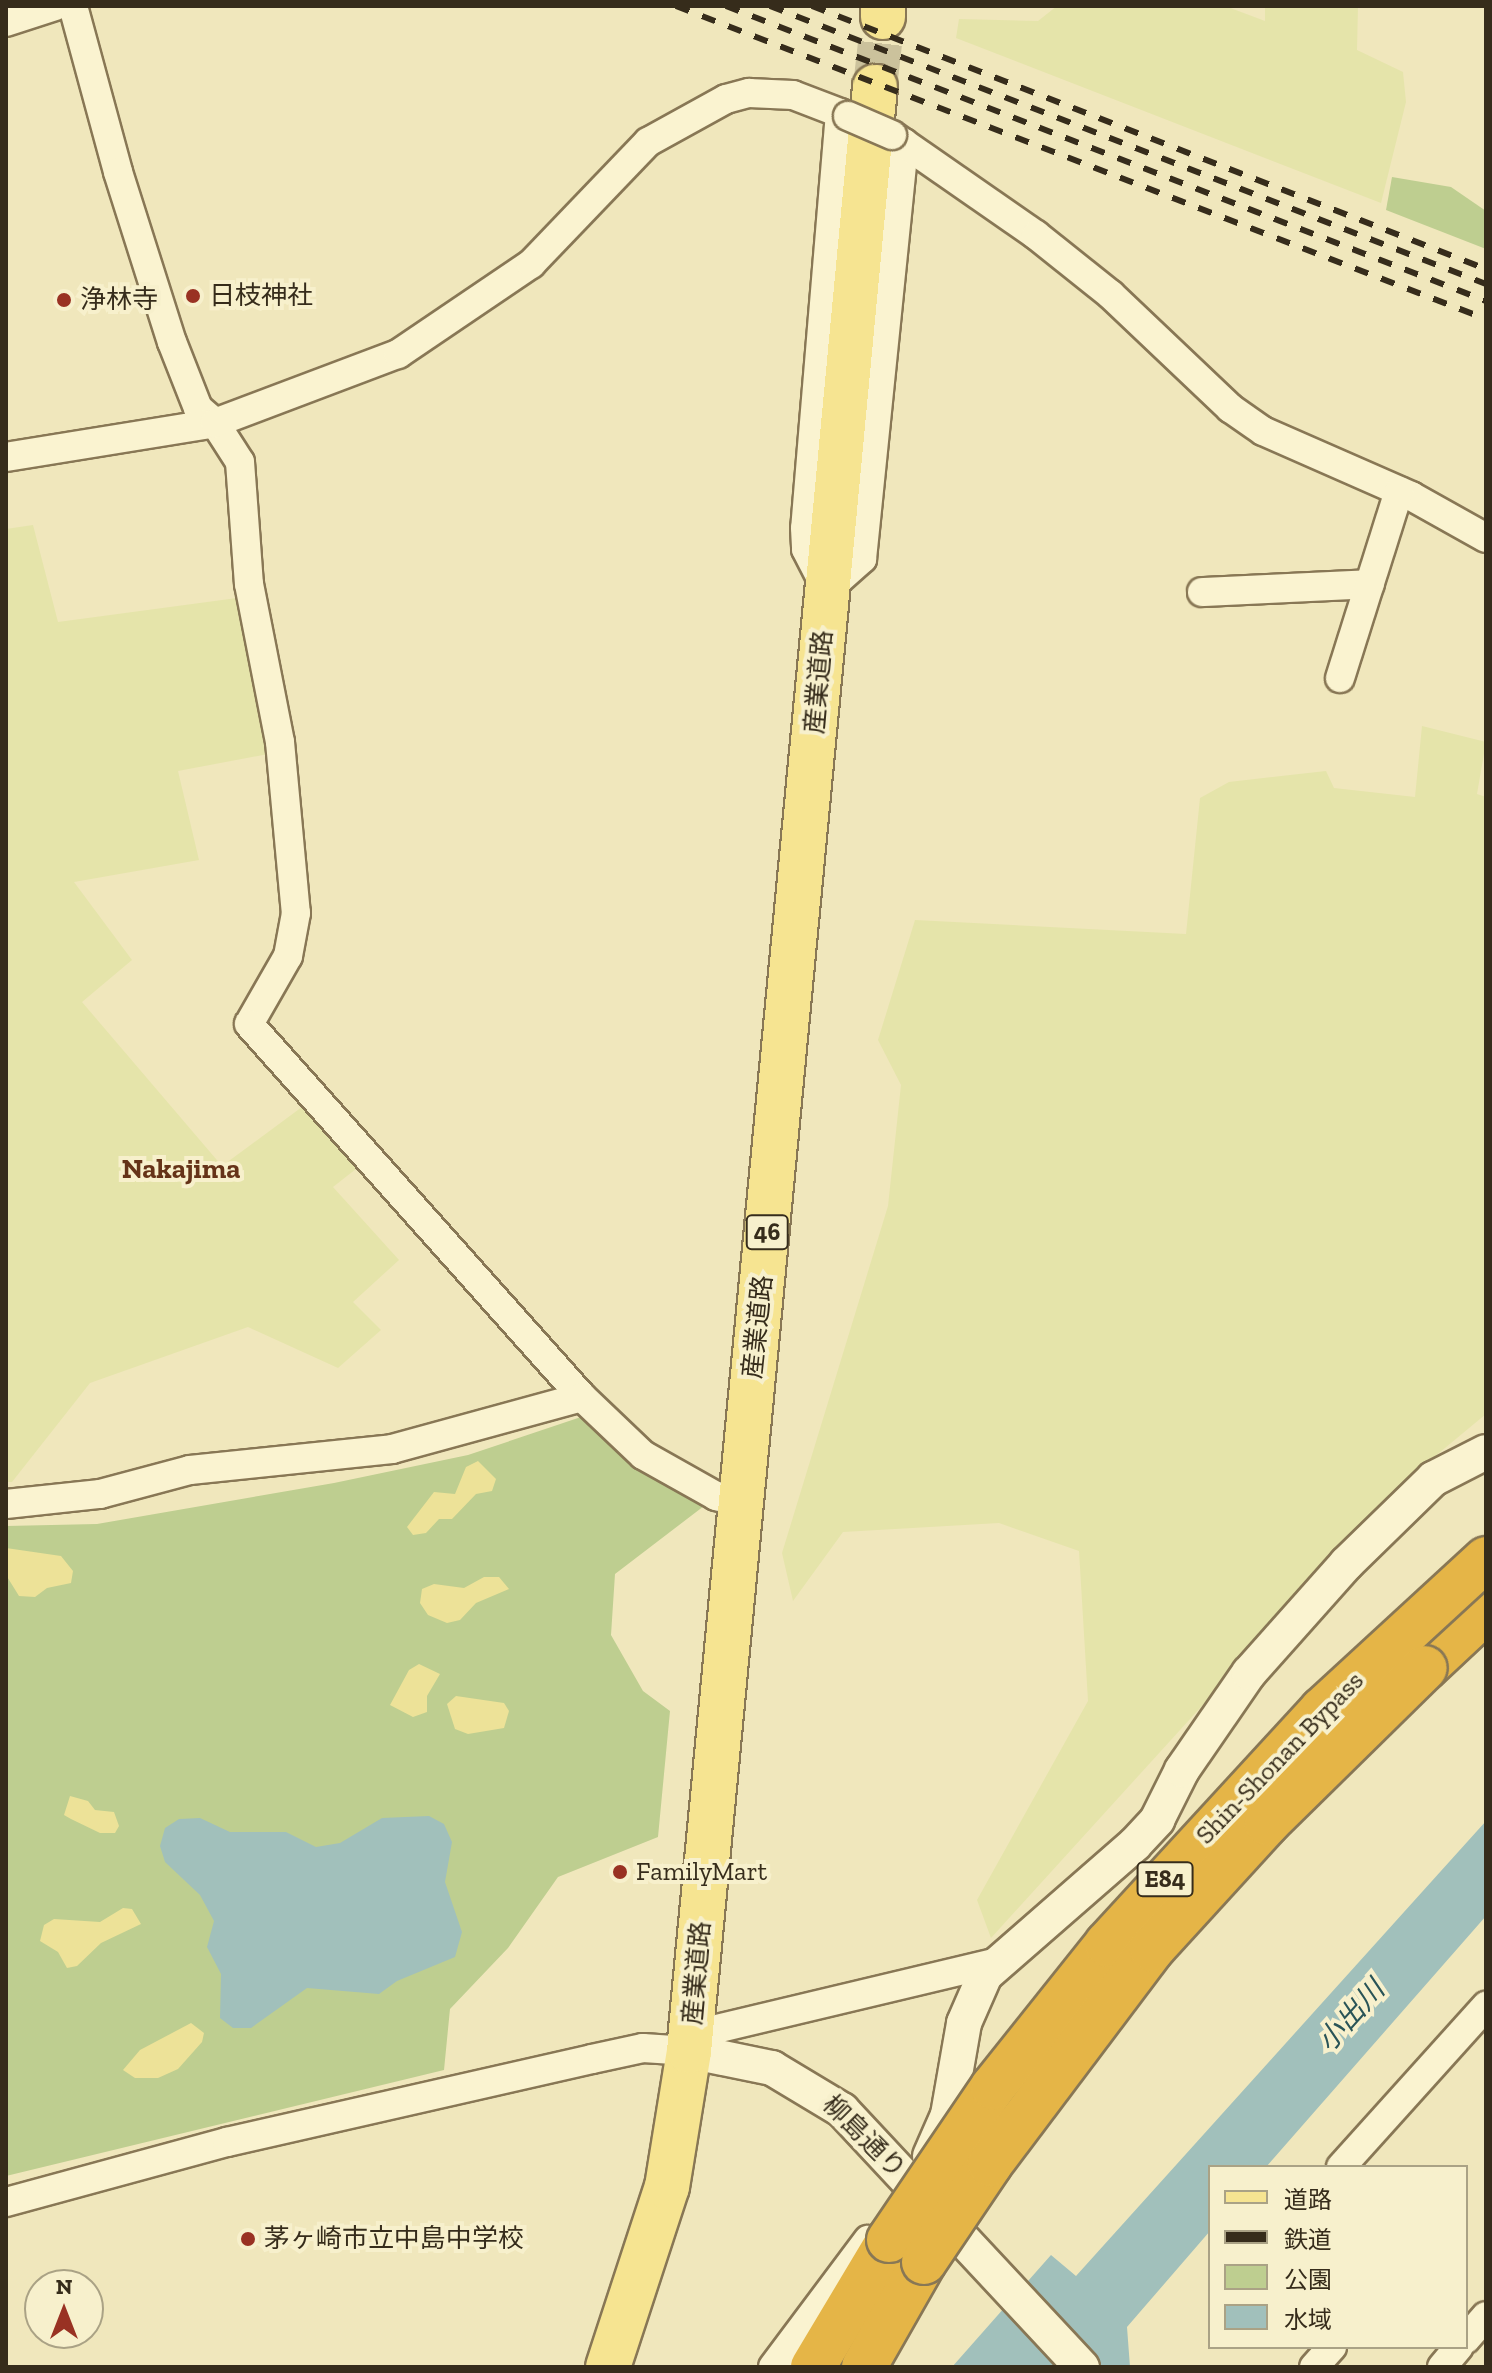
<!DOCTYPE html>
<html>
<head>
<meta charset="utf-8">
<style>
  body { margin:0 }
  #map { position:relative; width:1492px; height:2373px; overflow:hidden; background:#f0e7bc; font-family:"Zilla Slab","Noto Sans JP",serif }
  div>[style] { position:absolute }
  .farmland>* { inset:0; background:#e5e4aa }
  .green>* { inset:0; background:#bece90 }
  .sand>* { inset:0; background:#ede298 }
  .water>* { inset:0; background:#a1c0bb }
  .primary-tunnel>* { height:44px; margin-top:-22px; transform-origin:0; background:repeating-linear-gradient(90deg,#cbc29c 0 44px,transparent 0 66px) }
  .roads { filter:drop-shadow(2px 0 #875) drop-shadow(-2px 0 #875) drop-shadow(0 2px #875) drop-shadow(0 -2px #875) }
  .minor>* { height:28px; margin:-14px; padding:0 14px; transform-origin:14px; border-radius:14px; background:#faf3d0 }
  .tertiary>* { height:34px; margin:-17px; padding:0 17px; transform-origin:17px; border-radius:17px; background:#faf3d0 }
  .primary>* { height:44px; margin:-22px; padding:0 22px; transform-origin:22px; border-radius:22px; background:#f6e491 }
  .motorway>* { height:44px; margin:-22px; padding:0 22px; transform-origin:22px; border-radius:22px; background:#e5b547 }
  .rail>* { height:6px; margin-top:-3px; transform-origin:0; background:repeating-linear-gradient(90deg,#362c1b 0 14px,transparent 0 28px) }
  .bridges { filter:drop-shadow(2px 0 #875) drop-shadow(-2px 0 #875) drop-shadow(0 2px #875) drop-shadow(0 -2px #875) }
  .minor-bridge>* { height:28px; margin:-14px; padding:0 14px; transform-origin:14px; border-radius:14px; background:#faf3d0 }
  .motorway-bridge>* { height:44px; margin:-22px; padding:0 22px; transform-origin:22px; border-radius:22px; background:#e5b547 }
  .dots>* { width:22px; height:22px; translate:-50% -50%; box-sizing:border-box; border:4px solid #f7f0cc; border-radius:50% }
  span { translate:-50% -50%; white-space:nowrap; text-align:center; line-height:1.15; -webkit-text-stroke:8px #f7f0cc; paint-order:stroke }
  .shield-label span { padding:2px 6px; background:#f7f0cc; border:2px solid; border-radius:6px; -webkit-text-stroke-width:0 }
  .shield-label { font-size:24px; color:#362c1b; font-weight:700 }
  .poi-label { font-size:26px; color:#362c1b }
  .left { translate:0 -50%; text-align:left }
  .street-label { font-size:26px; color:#362c1b }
  .neighbourhood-label { font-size:28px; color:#653318; font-weight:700 }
  .water-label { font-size:28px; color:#295457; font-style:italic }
  .frame { position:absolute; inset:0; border:8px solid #362c1b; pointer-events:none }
  .legend { position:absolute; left:1208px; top:2165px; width:260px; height:184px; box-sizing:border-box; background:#f7f0cc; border:2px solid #aaa285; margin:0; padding:10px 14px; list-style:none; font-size:24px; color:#362c1b }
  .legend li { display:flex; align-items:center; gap:16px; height:40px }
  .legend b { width:40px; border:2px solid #aaa285 }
  .north { position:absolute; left:24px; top:2269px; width:80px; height:80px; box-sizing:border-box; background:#f7f0cc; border:2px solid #aaa285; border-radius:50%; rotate:0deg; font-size:22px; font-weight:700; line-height:32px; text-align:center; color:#362c1b }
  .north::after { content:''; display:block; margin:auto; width:28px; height:36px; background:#993223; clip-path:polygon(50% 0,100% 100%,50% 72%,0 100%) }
</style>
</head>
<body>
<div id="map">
  <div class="farmland">
    <div style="clip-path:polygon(1057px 6px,1225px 6px,1265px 21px,1265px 6px,1358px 6px,1357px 50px,1403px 72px,1406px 102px,1381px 203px,956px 38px,959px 19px,1038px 21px)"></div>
    <div style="clip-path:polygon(33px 525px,58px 622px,237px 598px,268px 754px,178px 771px,199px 860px,74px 882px,132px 960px,82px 1002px,222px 1166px,306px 1104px,361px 1165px,333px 1187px,399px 1260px,353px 1302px,381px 1330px,338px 1368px,248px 1327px,90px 1383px,12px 1482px,6px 1482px,6px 529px)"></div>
    <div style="clip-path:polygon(1422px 726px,1486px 742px,1477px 794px,1486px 797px,1486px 1414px,1410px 1477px,991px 1938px,977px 1900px,1088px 1701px,1079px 1551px,999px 1523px,843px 1532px,793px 1601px,782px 1553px,888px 1206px,901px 1085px,878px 1040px,915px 920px,1186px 934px,1200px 798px,1229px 782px,1326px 771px,1334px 788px,1415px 797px)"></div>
  </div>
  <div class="green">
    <div style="clip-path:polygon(1392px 177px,1451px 187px,1486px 211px,1486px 249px,1386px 210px)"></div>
    <div style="clip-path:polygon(581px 1417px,632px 1463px,704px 1506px,615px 1574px,611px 1635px,643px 1691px,670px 1711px,658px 1837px,558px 1877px,508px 1948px,450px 2009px,444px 2070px,6px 2176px,6px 1526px,97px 1524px,334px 1483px,468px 1455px)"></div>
  </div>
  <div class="sand">
    <div style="clip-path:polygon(478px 1461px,496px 1479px,492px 1491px,476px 1494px,452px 1519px,439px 1519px,426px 1533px,413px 1535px,407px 1527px,434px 1492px,455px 1494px,466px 1467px)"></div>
    <div style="clip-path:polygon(6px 1548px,61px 1556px,73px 1571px,71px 1583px,47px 1588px,35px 1597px,19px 1596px,6px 1575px)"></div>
    <div style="clip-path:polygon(484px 1577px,499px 1577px,509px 1589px,476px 1603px,460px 1620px,447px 1623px,428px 1615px,420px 1603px,422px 1589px,434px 1584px,464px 1588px)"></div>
    <div style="clip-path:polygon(419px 1664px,440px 1674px,427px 1696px,427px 1712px,413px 1717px,390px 1705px,409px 1670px)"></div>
    <div style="clip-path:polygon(456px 1696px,504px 1703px,509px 1711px,504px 1728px,468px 1734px,455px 1729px,447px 1704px)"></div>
    <div style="clip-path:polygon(70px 1796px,88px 1801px,95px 1810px,114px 1812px,119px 1826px,115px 1833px,100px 1833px,71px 1819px,64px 1815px)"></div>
    <div style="clip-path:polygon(123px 1908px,132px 1909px,141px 1924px,101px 1943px,77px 1966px,67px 1968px,58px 1952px,40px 1941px,44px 1925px,54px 1919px,100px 1922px)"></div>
    <div style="clip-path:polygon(191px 2023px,204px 2033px,202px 2042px,178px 2069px,158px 2078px,135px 2078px,123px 2070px,140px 2050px)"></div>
  </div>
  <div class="water">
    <div style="clip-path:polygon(429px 1816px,444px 1824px,452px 1842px,445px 1882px,462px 1932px,455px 1957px,397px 1981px,379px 1994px,307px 1988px,251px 2028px,233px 2028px,220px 2018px,221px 1974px,207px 1947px,214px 1921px,200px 1895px,165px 1862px,160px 1846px,165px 1828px,179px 1819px,200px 1818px,230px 1832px,286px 1832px,316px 1847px,340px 1843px,382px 1818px)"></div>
    <div style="clip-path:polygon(1486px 1821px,1486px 1916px,1266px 2167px,1210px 2167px,1210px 2231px,1127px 2327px,1130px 2367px,952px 2367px,1051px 2255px,1076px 2276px)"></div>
  </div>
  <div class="primary-tunnel">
    <div style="left:875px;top:87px;width:70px;rotate:-83.5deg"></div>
  </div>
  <div class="roads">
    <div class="minor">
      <div style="left:73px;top:6px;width:172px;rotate:74.8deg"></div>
      <div style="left:118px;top:172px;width:178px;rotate:72.4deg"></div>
      <div style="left:172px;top:342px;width:71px;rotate:68.5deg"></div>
      <div style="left:198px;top:408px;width:23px;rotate:41deg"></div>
      <div style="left:215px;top:423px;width:46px;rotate:57.3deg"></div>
      <div style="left:240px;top:462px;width:122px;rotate:85.8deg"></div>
      <div style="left:249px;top:584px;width:161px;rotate:78.9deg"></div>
      <div style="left:280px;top:742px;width:172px;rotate:84.7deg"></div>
      <div style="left:296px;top:913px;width:44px;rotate:100.5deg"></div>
      <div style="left:288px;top:956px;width:78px;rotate:119.8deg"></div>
      <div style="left:249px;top:1024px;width:500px;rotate:48.24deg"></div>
      <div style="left:6px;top:22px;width:52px;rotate:-18.1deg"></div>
      <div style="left:840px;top:113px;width:416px;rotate:94.8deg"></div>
      <div style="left:805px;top:528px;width:21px;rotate:87deg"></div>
      <div style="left:806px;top:549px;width:46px;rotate:62.9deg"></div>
      <div style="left:827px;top:590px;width:47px;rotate:-41.5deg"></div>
      <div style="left:862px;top:559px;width:418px;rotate:-84.2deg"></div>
      <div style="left:892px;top:135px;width:175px;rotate:34.8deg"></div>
      <div style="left:1036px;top:235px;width:95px;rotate:38.6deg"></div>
      <div style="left:1110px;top:294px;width:166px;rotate:43.5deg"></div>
      <div style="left:1230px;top:408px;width:40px;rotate:34.9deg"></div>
      <div style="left:1263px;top:431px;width:162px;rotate:23.7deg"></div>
      <div style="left:1411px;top:496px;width:86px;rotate:29.2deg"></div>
      <div style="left:6px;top:457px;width:212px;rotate:-9.2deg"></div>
      <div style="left:215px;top:423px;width:196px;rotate:-20.7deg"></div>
      <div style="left:398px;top:354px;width:161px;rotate:-34.1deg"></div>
      <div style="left:531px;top:264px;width:169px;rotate:-46.2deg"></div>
      <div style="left:648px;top:142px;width:89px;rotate:-28.9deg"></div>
      <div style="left:726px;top:99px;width:24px;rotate:-15deg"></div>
      <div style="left:749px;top:93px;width:44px;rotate:2.6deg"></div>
      <div style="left:793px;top:95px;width:59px;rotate:20.9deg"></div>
      <div style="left:1202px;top:592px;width:168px;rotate:-2.7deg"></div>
      <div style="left:1340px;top:678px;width:196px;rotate:-72.5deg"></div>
      <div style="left:6px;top:1504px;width:95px;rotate:-6.1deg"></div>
      <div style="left:100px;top:1494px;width:93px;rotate:-14.9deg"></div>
      <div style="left:190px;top:1470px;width:203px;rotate:-5.9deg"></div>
      <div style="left:392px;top:1449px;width:197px;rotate:-15.3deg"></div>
      <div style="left:582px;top:1397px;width:84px;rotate:43.6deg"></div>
      <div style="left:643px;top:1455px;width:84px;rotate:29.3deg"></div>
      <div style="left:716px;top:1496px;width:26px;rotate:13deg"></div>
      <div style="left:691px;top:2035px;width:315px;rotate:-13.4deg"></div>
      <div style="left:1341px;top:2167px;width:217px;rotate:-48deg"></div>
      <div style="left:6px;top:2202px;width:229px;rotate:-15.2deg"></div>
      <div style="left:227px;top:2142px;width:374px;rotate:-12.8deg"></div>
      <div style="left:592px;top:2059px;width:52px;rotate:-12.2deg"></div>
      <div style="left:643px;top:2048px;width:46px;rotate:3.7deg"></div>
      <div style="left:1466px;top:2339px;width:30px;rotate:-49deg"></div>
      <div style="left:773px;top:2367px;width:159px;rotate:-53.2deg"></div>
      <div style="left:1314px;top:2367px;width:27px;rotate:-48deg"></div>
      <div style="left:1442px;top:2367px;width:26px;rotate:-50deg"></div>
    </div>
    <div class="tertiary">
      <div style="left:689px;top:2051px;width:85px;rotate:11.6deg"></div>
      <div style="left:772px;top:2068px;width:82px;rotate:31deg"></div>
      <div style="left:842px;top:2110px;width:352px;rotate:47deg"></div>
      <div style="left:930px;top:2156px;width:45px;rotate:-66.3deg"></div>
      <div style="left:948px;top:2115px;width:93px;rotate:-80.1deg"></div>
      <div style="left:964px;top:2023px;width:52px;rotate:-66.4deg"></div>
      <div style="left:985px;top:1975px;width:199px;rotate:-41.1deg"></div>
      <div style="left:1135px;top:1844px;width:33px;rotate:-47deg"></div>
      <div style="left:1157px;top:1820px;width:56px;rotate:-63.4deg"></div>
      <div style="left:1182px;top:1770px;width:118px;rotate:-55.4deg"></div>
      <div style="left:1249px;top:1673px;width:146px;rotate:-48.3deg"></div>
      <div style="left:1346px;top:1564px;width:122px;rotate:-44.3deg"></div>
      <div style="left:1433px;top:1479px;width:59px;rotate:-27deg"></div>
    </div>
    <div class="primary">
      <div style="left:883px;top:17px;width:11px;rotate:-90deg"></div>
      <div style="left:608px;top:2367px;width:189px;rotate:-71.9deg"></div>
      <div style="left:667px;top:2187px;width:138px;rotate:-80.8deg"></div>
      <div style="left:689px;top:2051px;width:1973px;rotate:-84.59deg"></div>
    </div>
    <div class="motorway">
      <div style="left:1425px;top:1668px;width:83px;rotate:-43.1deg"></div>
      <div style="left:813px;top:2367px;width:148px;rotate:-59.1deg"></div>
      <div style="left:864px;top:2367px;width:121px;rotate:-60.3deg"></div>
    </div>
  </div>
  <div class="rail">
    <div style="left:676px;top:6px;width:868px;rotate:21.13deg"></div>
    <div style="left:726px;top:6px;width:815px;rotate:21.21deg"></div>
    <div style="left:770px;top:6px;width:768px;rotate:21.22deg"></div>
    <div style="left:812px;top:6px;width:723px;rotate:21.32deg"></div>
  </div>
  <div class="bridges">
    <div class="minor-bridge">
      <div style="left:848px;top:116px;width:48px;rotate:23.4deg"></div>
    </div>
    <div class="motorway-bridge">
      <div style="left:889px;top:2240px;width:185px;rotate:-55.8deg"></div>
      <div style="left:993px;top:2087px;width:183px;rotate:-51.4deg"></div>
      <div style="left:1107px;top:1944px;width:318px;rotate:-47.4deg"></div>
      <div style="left:1322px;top:1710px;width:223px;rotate:-42.6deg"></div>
      <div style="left:924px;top:2262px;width:118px;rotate:-56deg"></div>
      <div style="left:990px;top:2164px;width:269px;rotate:-53deg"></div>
      <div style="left:1152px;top:1949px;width:171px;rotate:-47.6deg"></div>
      <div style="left:1267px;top:1823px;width:221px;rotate:-44.5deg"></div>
    </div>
  </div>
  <div class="dots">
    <div style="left:193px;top:296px;background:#993223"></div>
    <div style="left:64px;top:300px;background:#993223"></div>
    <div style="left:620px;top:1872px;background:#993223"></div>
    <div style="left:248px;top:2239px;background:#993223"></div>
  </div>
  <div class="shield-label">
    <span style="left:767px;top:1232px">46</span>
    <span style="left:1165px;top:1879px">E84</span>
  </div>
  <div class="poi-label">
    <span class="left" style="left:209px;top:296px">日枝神社</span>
    <span class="left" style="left:80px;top:300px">浄林寺</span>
    <span class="left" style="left:636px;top:1872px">FamilyMart</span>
    <span class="left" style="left:264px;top:2239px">茅ヶ崎市立中島中学校</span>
  </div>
  <div class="street-label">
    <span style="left:819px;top:682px;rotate:-85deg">産業道路</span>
    <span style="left:758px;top:1327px;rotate:-84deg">産業道路</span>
    <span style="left:1280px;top:1758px;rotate:-46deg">Shin-Shonan Bypass</span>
    <span style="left:697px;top:1973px;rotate:-85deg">産業道路</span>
    <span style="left:864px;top:2137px;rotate:45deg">柳島通り</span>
  </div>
  <div class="neighbourhood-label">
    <span style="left:181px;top:1169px">Nakajima</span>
  </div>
  <div class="water-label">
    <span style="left:1351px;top:2016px;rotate:-48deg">小出川</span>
  </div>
  <div class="frame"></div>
  <ul class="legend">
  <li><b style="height:10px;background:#f6e491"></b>道路</li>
  <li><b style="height:10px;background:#362c1b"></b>鉄道</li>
  <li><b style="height:22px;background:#bece90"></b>公園</li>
  <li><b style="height:22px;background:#a1c0bb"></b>水域</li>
  </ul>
  <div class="north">N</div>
</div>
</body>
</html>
